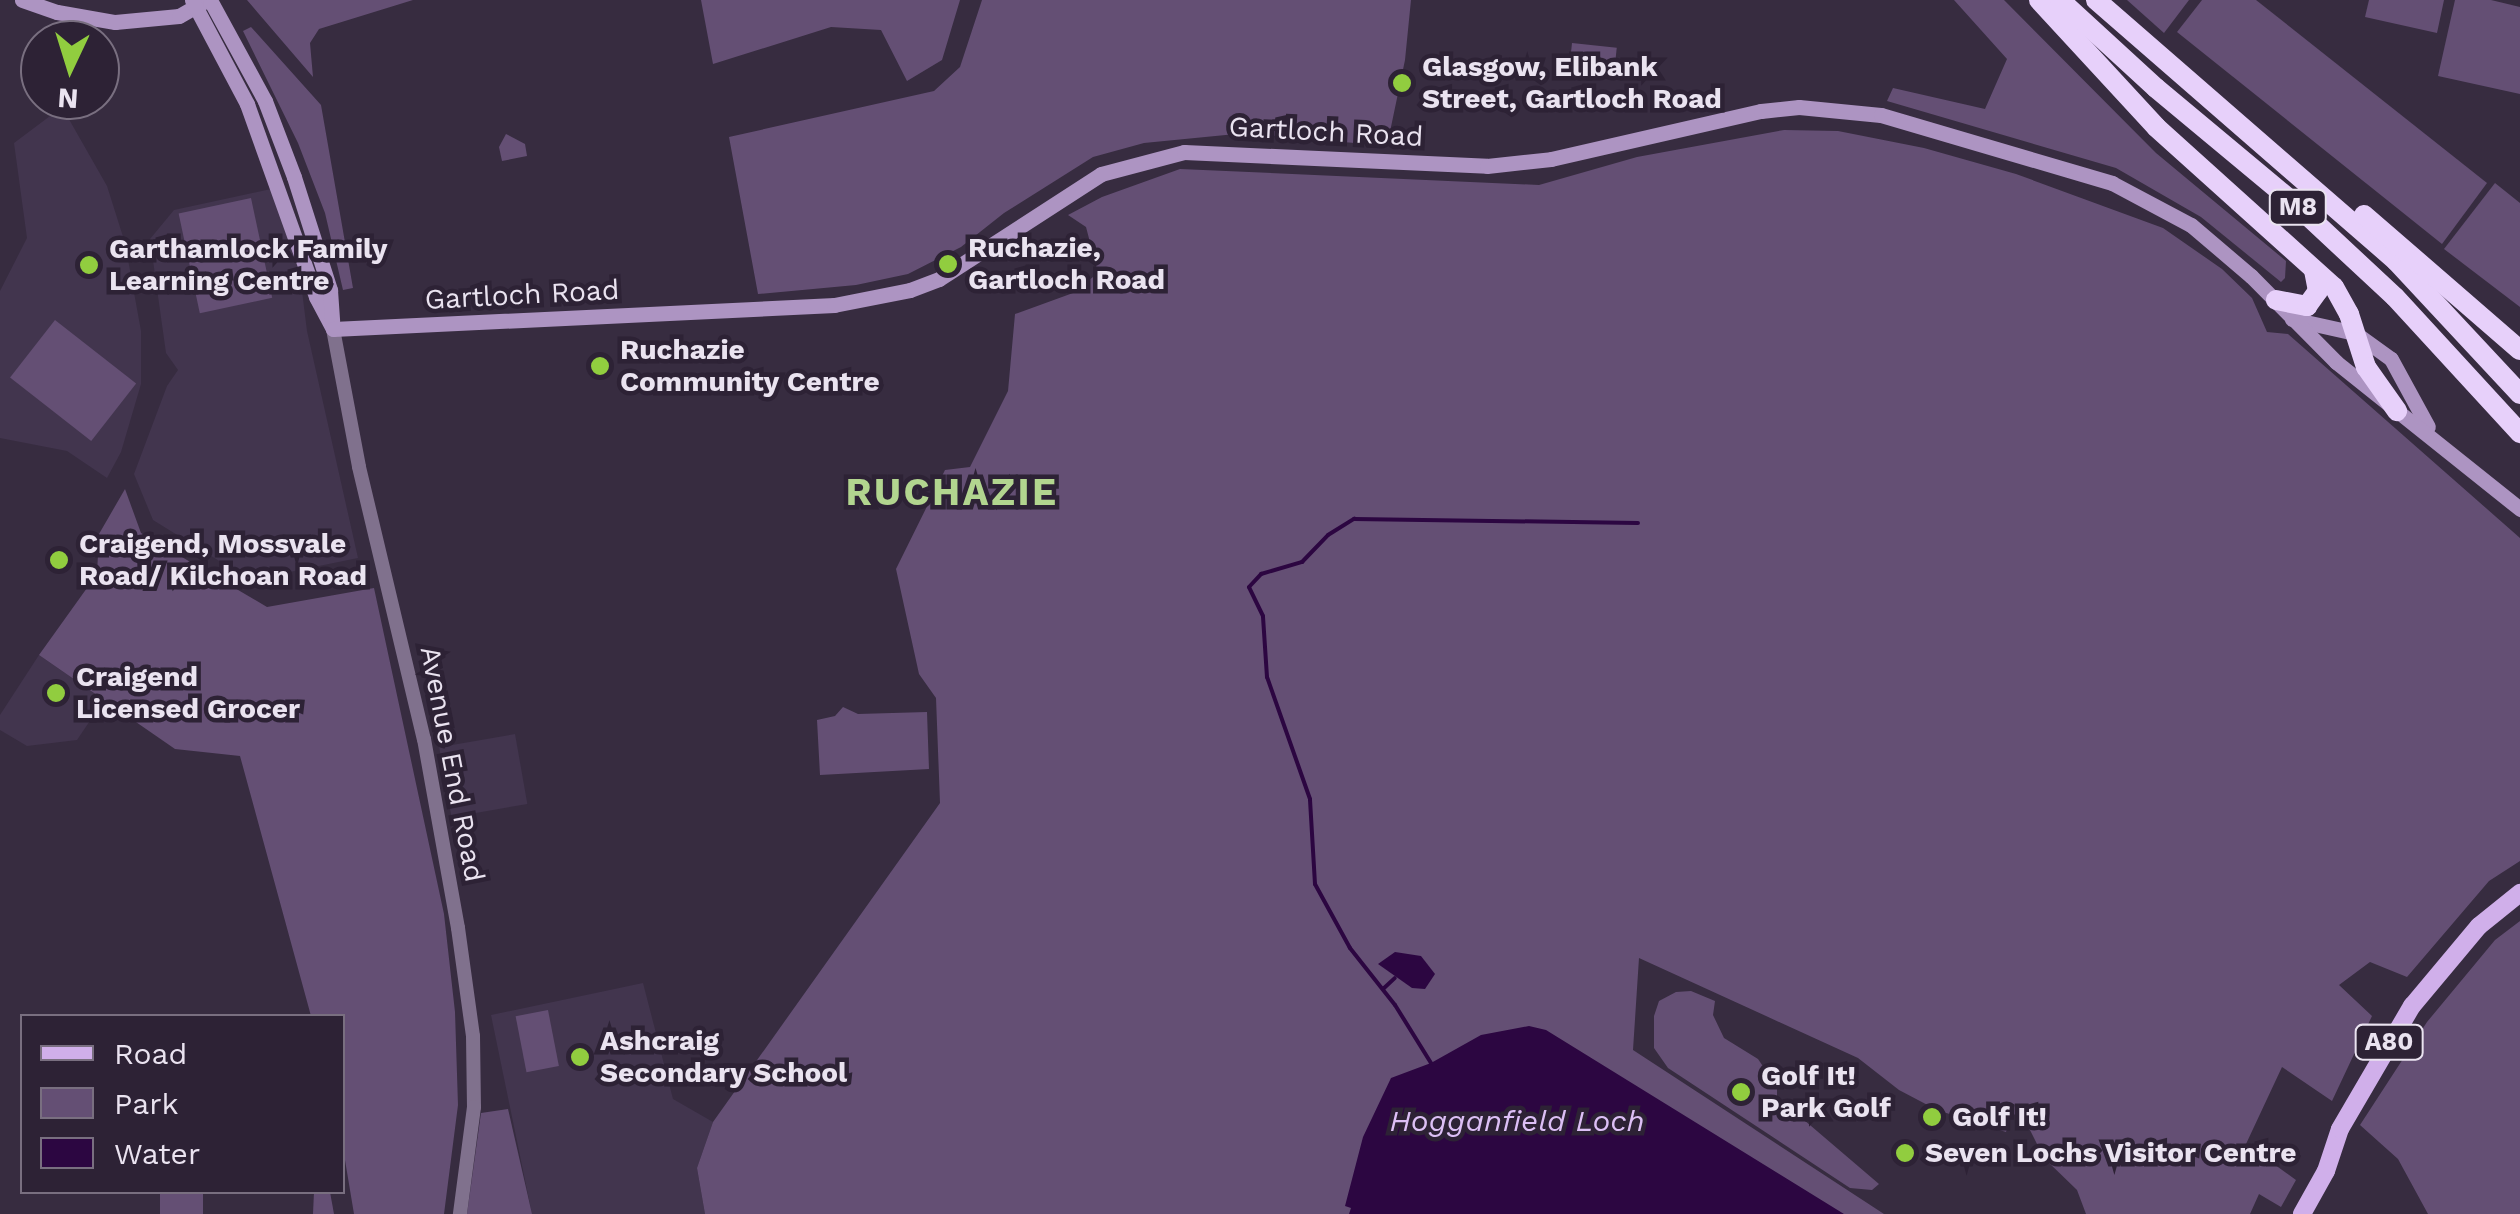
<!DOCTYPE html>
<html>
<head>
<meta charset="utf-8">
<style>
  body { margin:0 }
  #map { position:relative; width:2520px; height:1214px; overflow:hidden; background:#372c40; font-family:"Work Sans",sans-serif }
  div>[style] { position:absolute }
  .built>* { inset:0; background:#42354e; transform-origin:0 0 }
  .green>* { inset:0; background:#644f74; transform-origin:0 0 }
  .water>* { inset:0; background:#2c0641 }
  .stream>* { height:4px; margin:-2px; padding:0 2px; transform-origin:2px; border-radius:2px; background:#2c0641 }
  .tertiary>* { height:14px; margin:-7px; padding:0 7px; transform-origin:7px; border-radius:7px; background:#80718d }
  .secondary>* { height:15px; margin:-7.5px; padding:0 7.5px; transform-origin:7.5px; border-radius:7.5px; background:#ad94c2 }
  .primary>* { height:18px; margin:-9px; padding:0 9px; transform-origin:9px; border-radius:9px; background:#d0afea }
  .motorway>* { height:20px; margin:-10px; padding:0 10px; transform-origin:10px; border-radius:10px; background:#e7d0fa }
  .dots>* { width:28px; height:28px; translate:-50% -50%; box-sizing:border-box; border:5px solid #2d2235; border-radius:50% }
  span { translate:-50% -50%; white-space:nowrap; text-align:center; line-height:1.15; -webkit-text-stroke:9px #2d2235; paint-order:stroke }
  .shield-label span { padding:2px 8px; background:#2d2235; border:2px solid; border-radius:8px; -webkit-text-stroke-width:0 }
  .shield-label { font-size:25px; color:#eae3f0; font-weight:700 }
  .poi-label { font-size:28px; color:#eae3f0; font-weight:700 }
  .left { translate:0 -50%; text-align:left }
  .street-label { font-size:28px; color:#eae3f0 }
  .water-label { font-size:30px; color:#dcbff5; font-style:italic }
  .district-label { font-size:38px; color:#b2d58f; font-weight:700; letter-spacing:2.5px }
  .legend { position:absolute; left:20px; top:1014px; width:325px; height:180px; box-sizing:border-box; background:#2d2235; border:2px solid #796f80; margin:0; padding:12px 18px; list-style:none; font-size:30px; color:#eae3f0 }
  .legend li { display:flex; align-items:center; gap:20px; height:50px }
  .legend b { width:50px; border:2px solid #796f80 }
  .north { position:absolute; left:20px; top:20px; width:100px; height:100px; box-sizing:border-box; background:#2d2235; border:2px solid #796f80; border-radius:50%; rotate:184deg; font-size:28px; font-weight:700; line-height:40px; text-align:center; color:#eae3f0 }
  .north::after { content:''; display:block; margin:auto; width:35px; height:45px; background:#91cd3f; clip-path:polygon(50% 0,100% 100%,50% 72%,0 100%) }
</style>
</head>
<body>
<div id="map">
  <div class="built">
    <div style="clip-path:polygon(62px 107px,107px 186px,125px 243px,141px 331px,141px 384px,121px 452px,107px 478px,67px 451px,0 438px,0 291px,27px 238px,14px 143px)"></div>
    <div style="clip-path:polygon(271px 189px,300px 275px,307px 331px,358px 558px,250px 580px,153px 520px,134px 474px,167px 386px,178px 370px,166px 353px,150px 239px,174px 210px)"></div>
    <div style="clip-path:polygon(39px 655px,104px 700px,77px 740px,27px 746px,0 730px,0 715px)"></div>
    <div style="left:515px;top:734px;width:71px;height:77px;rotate:80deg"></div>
    <div style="clip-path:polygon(643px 983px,673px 1099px,713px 1122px,697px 1168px,705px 1214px,532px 1214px,491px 1015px)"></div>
  </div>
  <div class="green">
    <div style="clip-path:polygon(247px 0,413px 0,319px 29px,310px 43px,313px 77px)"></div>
    <div style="clip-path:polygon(701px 0,960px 0,942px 60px,907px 81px,881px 30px,831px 27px,713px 64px)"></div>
    <div style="clip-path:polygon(982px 0,1411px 0,1405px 60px,1387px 146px,1246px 133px,1144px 143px,1093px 157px,1004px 213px,961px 247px,908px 274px,856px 285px,758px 294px,729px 137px,934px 91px,960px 67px)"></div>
    <div style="clip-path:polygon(1954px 0,2004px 0,2156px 153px,2286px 261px,2285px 278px,2281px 282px,2201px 217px,2116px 168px,1887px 101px,1893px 88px,1985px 109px,2007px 59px)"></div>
    <div style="clip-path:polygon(2127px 0,2189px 0,2164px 33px)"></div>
    <div style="clip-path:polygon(2202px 0,2256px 0,2487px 183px,2442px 244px,2177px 32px)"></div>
    <div style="clip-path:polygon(2369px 0,2444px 0,2437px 33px,2365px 17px)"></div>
    <div style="clip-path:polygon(2455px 0,2491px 0,2520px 7px,2520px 94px,2438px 76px)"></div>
    <div style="clip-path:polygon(251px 27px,321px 105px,353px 288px,343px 290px,325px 213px,298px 143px,243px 31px)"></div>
    <div style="left:1572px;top:43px;width:45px;height:25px;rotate:6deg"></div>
    <div style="clip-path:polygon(1784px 130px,1838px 131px,1924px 148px,2016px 174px,2163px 228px,2222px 269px,2252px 298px,2267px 332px,2288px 334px,2520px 538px,2520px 861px,2489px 881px,2407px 977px,2370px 962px,2339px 985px,2372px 1016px,2332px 1101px,2282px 1067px,2246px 1144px,2296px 1180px,2281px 1207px,2259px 1194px,2250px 1214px,2086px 1214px,2077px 1190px,2044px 1158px,2030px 1130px,2012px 1112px,2006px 1132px,1937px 1110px,1899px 1090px,1858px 1058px,1639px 958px,1633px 1050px,1884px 1214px,705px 1214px,697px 1168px,713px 1122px,940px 803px,936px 698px,919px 674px,896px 569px,945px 470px,970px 467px,1008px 391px,1015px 314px,1073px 293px,1098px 273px,1086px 227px,1068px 215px,1102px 197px,1180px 169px,1539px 185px,1637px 157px)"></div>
    <div style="clip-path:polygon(506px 134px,525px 144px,527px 156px,502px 161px,499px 147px)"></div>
    <div style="clip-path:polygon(2495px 183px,2520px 203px,2520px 307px,2444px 249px)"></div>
    <div style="left:251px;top:198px;width:102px;height:74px;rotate:78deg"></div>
    <div style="left:55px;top:320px;width:103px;height:73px;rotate:38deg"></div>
    <div style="clip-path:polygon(125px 489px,141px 533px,267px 607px,374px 588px,444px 914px,455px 1012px,458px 1105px,444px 1214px,354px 1214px,343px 1148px,342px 1016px,311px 1016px,240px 756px,175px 749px,39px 655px,97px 574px,99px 534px)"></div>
    <div style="clip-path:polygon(843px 707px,858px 714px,927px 712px,929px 769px,820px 775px,817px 720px,835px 716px)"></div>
    <div style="clip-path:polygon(2520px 921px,2520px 1214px,2428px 1214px,2398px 1159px,2360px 1125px,2427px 1022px,2495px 940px)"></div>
    <div style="clip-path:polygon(1676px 992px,1691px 991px,1715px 1001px,1713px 1015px,1724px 1038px,1758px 1059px,1777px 1087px,1777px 1097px,1879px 1184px,1872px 1190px,1850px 1188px,1668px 1068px,1654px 1048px,1654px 1016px,1659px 1001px)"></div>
    <div style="left:548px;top:1010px;width:57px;height:33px;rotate:79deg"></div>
    <div style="clip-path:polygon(508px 1109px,532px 1214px,467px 1214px,481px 1113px)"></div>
    <div style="left:160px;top:1192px;width:43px;height:22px"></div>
    <div style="clip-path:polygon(314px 1192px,330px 1192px,334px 1214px,313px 1214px)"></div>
  </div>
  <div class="water">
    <div style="clip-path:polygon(1395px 952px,1421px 956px,1435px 974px,1425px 989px,1412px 988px,1378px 964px)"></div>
    <div style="clip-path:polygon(1529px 1026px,1546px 1030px,1844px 1214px,1349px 1214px,1351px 1208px,1345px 1206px,1363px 1137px,1391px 1078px,1431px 1063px,1481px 1035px)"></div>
  </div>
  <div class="stream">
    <div style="left:1383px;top:989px;width:16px;rotate:-43deg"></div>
    <div style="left:1431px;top:1063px;width:68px;rotate:-121.8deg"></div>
    <div style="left:1395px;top:1005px;width:73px;rotate:-128.3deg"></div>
    <div style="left:1350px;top:948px;width:73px;rotate:-118.7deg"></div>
    <div style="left:1315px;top:884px;width:85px;rotate:-93.4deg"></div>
    <div style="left:1310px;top:799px;width:129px;rotate:-109.4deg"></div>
    <div style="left:1267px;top:677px;width:61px;rotate:-93.8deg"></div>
    <div style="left:1263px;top:616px;width:32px;rotate:-116deg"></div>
    <div style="left:1249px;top:587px;width:18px;rotate:-47deg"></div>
    <div style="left:1261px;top:574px;width:43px;rotate:-16.3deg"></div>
    <div style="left:1302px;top:562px;width:37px;rotate:-46deg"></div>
    <div style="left:1328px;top:535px;width:31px;rotate:-32deg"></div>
    <div style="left:1354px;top:519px;width:284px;rotate:0.8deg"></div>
  </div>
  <div class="tertiary">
    <div style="left:333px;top:329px;width:140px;rotate:79.3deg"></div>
    <div style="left:359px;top:467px;width:280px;rotate:76.6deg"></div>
    <div style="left:424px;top:739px;width:192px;rotate:79.8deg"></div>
    <div style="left:458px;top:928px;width:109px;rotate:82.1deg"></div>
    <div style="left:473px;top:1036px;width:71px;rotate:89.2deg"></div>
    <div style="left:474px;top:1107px;width:108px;rotate:97.5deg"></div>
  </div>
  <div class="secondary">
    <div style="left:22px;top:0;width:37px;rotate:19deg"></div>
    <div style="left:57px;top:12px;width:59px;rotate:9.8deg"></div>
    <div style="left:115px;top:22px;width:64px;rotate:-5.4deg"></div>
    <div style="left:179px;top:16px;width:30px;rotate:-30deg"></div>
    <div style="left:192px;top:0;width:118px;rotate:62.1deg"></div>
    <div style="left:247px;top:104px;width:205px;rotate:70.3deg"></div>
    <div style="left:316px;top:297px;width:36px;rotate:62deg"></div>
    <div style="left:210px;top:0;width:115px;rotate:61.4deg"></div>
    <div style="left:265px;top:101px;width:81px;rotate:69.1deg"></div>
    <div style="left:294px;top:177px;width:119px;rotate:72.3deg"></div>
    <div style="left:330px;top:290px;width:31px;rotate:86deg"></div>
    <div style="left:2292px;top:319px;width:65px;rotate:12.5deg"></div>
    <div style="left:2355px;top:333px;width:44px;rotate:35.8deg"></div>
    <div style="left:2391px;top:359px;width:77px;rotate:61.4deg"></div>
    <div style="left:333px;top:329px;width:502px;rotate:-2.74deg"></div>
    <div style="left:834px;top:305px;width:77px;rotate:-11.2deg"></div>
    <div style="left:910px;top:290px;width:31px;rotate:-21deg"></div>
    <div style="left:939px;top:279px;width:193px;rotate:-32.9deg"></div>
    <div style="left:1101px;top:174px;width:86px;rotate:-14.8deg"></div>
    <div style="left:1184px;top:152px;width:303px;rotate:2.6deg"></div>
    <div style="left:1487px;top:166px;width:64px;rotate:-6.2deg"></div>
    <div style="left:1551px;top:159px;width:215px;rotate:-12.9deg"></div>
    <div style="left:1761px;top:111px;width:38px;rotate:-6deg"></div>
    <div style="left:1799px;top:107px;width:82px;rotate:5.6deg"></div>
    <div style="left:1881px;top:115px;width:241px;rotate:16.4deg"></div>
    <div style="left:2112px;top:183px;width:89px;rotate:28deg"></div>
    <div style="left:2191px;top:225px;width:79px;rotate:40.4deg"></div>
    <div style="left:2251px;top:276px;width:121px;rotate:45.3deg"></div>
    <div style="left:2336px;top:362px;width:236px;rotate:38.6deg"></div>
  </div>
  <div class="primary">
    <div style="left:2302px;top:1214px;width:49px;rotate:-60.8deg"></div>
    <div style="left:2326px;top:1171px;width:44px;rotate:-71.6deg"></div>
    <div style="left:2340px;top:1129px;width:143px;rotate:-59.7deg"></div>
    <div style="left:2412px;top:1006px;width:104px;rotate:-50.1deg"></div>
    <div style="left:2479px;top:926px;width:53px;rotate:-38.8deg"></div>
  </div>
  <div class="motorway">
    <div style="left:2039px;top:0;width:173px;rotate:47.3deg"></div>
    <div style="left:2156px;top:127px;width:239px;rotate:42deg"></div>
    <div style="left:2334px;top:287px;width:31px;rotate:61deg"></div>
    <div style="left:2349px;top:314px;width:56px;rotate:72.2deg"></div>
    <div style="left:2366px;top:367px;width:54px;rotate:54.8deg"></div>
    <div style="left:2060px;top:0;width:130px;rotate:42.5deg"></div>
    <div style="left:2156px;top:88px;width:178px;rotate:39.8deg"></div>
    <div style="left:2293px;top:202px;width:139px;rotate:43deg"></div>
    <div style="left:2395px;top:297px;width:185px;rotate:47.4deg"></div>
    <div style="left:2096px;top:0;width:398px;rotate:41deg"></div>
    <div style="left:2396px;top:261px;width:182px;rotate:47deg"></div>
    <div style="left:2364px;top:215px;width:206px;rotate:40.9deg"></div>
    <div style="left:2276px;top:300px;width:32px;rotate:11deg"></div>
    <div style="left:2307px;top:306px;width:19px;rotate:-54deg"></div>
    <div style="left:2318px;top:291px;width:21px;rotate:-101deg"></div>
  </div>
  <div class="dots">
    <div style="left:1402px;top:83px;background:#91cd3f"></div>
    <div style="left:948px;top:264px;background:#91cd3f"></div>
    <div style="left:89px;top:265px;background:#91cd3f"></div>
    <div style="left:600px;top:366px;background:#91cd3f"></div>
    <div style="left:59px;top:560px;background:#91cd3f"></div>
    <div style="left:56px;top:693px;background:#91cd3f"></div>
    <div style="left:580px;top:1057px;background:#91cd3f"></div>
    <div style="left:1741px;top:1092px;background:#91cd3f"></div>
    <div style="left:1932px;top:1117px;background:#91cd3f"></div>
    <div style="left:1905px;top:1153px;background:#91cd3f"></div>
  </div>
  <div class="shield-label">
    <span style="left:2298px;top:207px">M8</span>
    <span style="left:2389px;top:1042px">A80</span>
  </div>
  <div class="poi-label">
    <span class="left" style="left:1422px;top:83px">Glasgow, Elibank<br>Street, Gartloch Road</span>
    <span class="left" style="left:968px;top:264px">Ruchazie,<br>Gartloch Road</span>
    <span class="left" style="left:109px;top:265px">Garthamlock Family<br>Learning Centre</span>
    <span class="left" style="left:620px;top:366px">Ruchazie<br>Community Centre</span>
    <span class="left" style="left:79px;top:560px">Craigend, Mossvale<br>Road/ Kilchoan Road</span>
    <span class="left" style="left:76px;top:693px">Craigend<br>Licensed Grocer</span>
    <span class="left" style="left:600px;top:1057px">Ashcraig<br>Secondary School</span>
    <span class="left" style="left:1761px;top:1092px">Golf It!<br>Park Golf</span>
    <span class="left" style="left:1952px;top:1117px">Golf It!</span>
    <span class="left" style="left:1925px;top:1153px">Seven Lochs Visitor Centre</span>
  </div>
  <div class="street-label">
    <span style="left:1326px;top:132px;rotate:3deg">Gartloch Road</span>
    <span style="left:522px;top:295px;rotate:-3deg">Gartloch Road</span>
    <span style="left:452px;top:764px;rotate:79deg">Avenue End Road</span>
  </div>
  <div class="water-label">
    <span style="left:1517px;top:1121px">Hogganfield Loch</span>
  </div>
  <div class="district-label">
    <span style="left:952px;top:493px">RUCHAZIE</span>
  </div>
  <ul class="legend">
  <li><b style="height:12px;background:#d0afea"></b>Road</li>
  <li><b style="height:28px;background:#644f74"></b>Park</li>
  <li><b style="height:28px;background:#2c0641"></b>Water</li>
  </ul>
  <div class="north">N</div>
</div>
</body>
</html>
